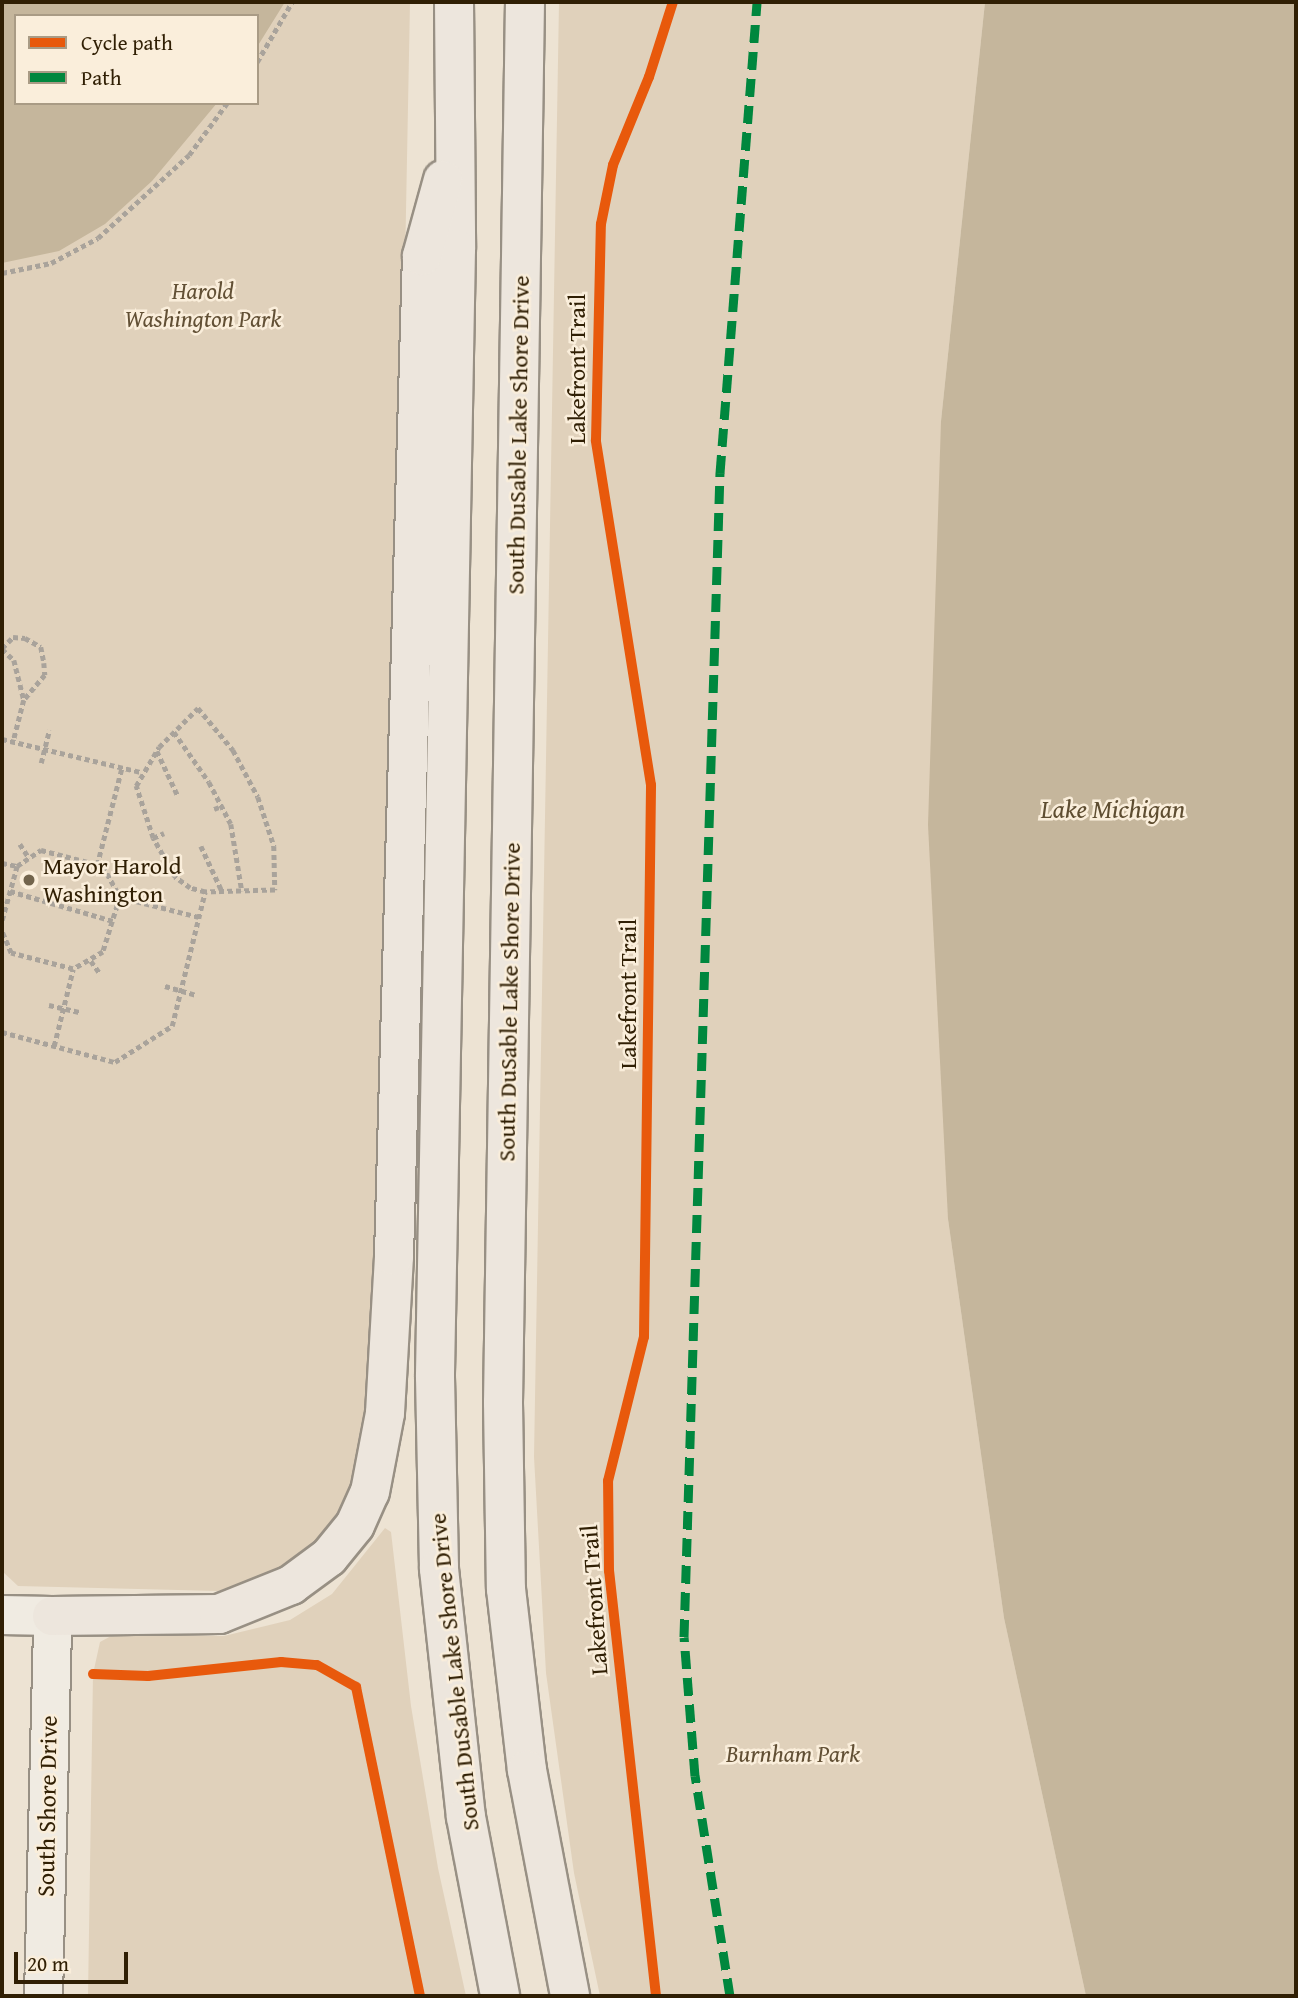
<!DOCTYPE html>
<html>
<head>
<meta charset="utf-8">
<style>
  body { margin:0 }
  #map { position:relative; width:1298px; height:1998px; overflow:hidden; background:#ede3d3; font-family:"Gentium Book Plus",serif }
  div>[style] { position:absolute }
  .green>* { inset:0; background:#e0d1bb }
  .water>* { inset:0; background:#c5b69c }
  .path>* { height:4.5px; margin-top:-2.25px; transform-origin:0; background:repeating-linear-gradient(90deg,#a9a39b 0 5px,transparent 0 8.5px) }
  .roads { filter:drop-shadow(2px 0 #989084) drop-shadow(-2px 0 #989084) drop-shadow(0 2px #989084) drop-shadow(0 -2px #989084) }
  .minor>* { height:37px; margin:-18.5px; padding:0 18.5px; transform-origin:18.5px; border-radius:18.5px; background:#f0ebe2 }
  .tertiary>* { height:38px; margin:-19px; padding:0 19px; transform-origin:19px; border-radius:19px; background:#f0ebe2 }
  .motorway>* { height:38px; margin:-19px; padding:0 19px; transform-origin:19px; border-radius:19px; background:#ede6dd }
  .quiet>* { height:9px; margin-top:-4.5px; transform-origin:0; background:repeating-linear-gradient(90deg,#00873e 0 18px,transparent 0 27px) }
  .cycleway>* { height:10px; margin:-5px; padding:0 5px; transform-origin:5px; border-radius:5px; background:#e8590c }
  .dots>* { width:19px; height:19px; translate:-50% -50%; box-sizing:border-box; border:4px solid #faeedb; border-radius:50% }
  span { translate:-50% -50%; white-space:nowrap; text-align:center; line-height:1.15; -webkit-text-stroke:5px #faeedb; paint-order:stroke }
  .park-label { font-size:24px; color:#625035; font-style:italic }
  .street-label { font-size:24px; color:#301f04 }
  .poi-label { font-size:24px; color:#301f04 }
  .left { translate:0 -50%; text-align:left }
  .water-label { font-size:26px; color:#5e4d31; font-style:italic }
  .frame { position:absolute; inset:0; border:4px solid #301f04; pointer-events:none }
  .legend { position:absolute; left:14px; top:14px; width:245px; height:91px; box-sizing:border-box; background:#faeedb; border:2px solid #a99b85; margin:0; padding:9px 12px; list-style:none; font-size:21px; color:#301f04 }
  .legend li { display:flex; align-items:center; gap:14px; height:35px }
  .legend b { width:35px; border:2px solid #a99b85 }
  .scale { position:absolute; left:14px; top:1952px; width:114px; height:32px; box-sizing:border-box; border:4px solid #301f04; border-top:0; padding-left:9px; font-size:21px; line-height:24px; white-space:nowrap; color:#301f04; -webkit-text-stroke:5px #faeedb; paint-order:stroke }
</style>
</head>
<body>
<div id="map">
  <div class="green">
    <div style="clip-path:polygon(evenodd,2px 2px,410px 2px,395px 787px,370px 1447px,346px 1514px,294px 1567px,218px 1591px,18px 1586px,2px 1571px,2px 2px,16px 16px,257px 16px,257px 103px,16px 103px,16px 16px)"></div>
    <div style="clip-path:polygon(559px 2px,985px 2px,941px 421px,948px 1219px,1004px 1618px,1086px 1996px,600px 1996px,574px 1873px,546px 1673px,534px 1457px)"></div>
    <div style="clip-path:polygon(385px 1528px,391px 1532px,411px 1706px,438px 1868px,466px 1996px,88px 1996px,93px 1674px,100px 1642px,113px 1635px,224px 1636px,290px 1620px,332px 1594px)"></div>
  </div>
  <div class="water">
    <div style="clip-path:polygon(2px 2px,285px 2px,257px 47px,257px 16px,16px 16px,16px 103px,217px 103px,152px 181px,105px 224px,59px 251px,2px 263px)"></div>
    <div style="clip-path:polygon(985px 2px,1296px 2px,1296px 1996px,1086px 1996px,1004px 1618px,948px 1219px,928px 825px,941px 421px)"></div>
  </div>
  <div class="path">
    <div style="left:257px;top:62px;width:69px;rotate:-59.7deg"></div>
    <div style="left:2px;top:273px;width:50px;rotate:-11.5deg"></div>
    <div style="left:51px;top:263px;width:53px;rotate:-28deg"></div>
    <div style="left:98px;top:238px;width:123px;rotate:-42.4deg"></div>
    <div style="left:189px;top:155px;width:64px;rotate:-53.8deg"></div>
    <div style="left:2px;top:648px;width:16px;rotate:-45deg"></div>
    <div style="left:13px;top:637px;width:12px;rotate:5deg"></div>
    <div style="left:25px;top:638px;width:18px;rotate:29deg"></div>
    <div style="left:41px;top:647px;width:16px;rotate:79deg"></div>
    <div style="left:44px;top:663px;width:12px;rotate:85deg"></div>
    <div style="left:45px;top:675px;width:33px;rotate:130deg"></div>
    <div style="left:24px;top:700px;width:40px;rotate:104.4deg"></div>
    <div style="left:2px;top:649px;width:16px;rotate:43deg"></div>
    <div style="left:14px;top:660px;width:41px;rotate:76deg"></div>
    <div style="left:198px;top:708px;width:55px;rotate:50.2deg"></div>
    <div style="left:233px;top:750px;width:53px;rotate:62deg"></div>
    <div style="left:258px;top:797px;width:52px;rotate:71.9deg"></div>
    <div style="left:274px;top:846px;width:44px;rotate:88.7deg"></div>
    <div style="left:275px;top:890px;width:70px;rotate:178.4deg"></div>
    <div style="left:205px;top:892px;width:16px;rotate:-165deg"></div>
    <div style="left:190px;top:888px;width:19px;rotate:-144deg"></div>
    <div style="left:175px;top:877px;width:45px;rotate:-119.4deg"></div>
    <div style="left:153px;top:838px;width:55px;rotate:-108.1deg"></div>
    <div style="left:136px;top:786px;width:45px;rotate:-59.5deg"></div>
    <div style="left:159px;top:747px;width:55px;rotate:-45deg"></div>
    <div style="left:174px;top:732px;width:61px;rotate:55deg"></div>
    <div style="left:209px;top:782px;width:47px;rotate:62.4deg"></div>
    <div style="left:231px;top:824px;width:68px;rotate:80.7deg"></div>
    <div style="left:2px;top:739px;width:143px;rotate:13.4deg"></div>
    <div style="left:157px;top:751px;width:50px;rotate:65deg"></div>
    <div style="left:41px;top:763px;width:34px;rotate:-76deg"></div>
    <div style="left:214px;top:809px;width:9px;rotate:-21deg"></div>
    <div style="left:153px;top:838px;width:12px;rotate:-24deg"></div>
    <div style="left:20px;top:844px;width:17px;rotate:57deg"></div>
    <div style="left:201px;top:846px;width:50px;rotate:65deg"></div>
    <div style="left:2px;top:863px;width:15px;rotate:11deg"></div>
    <div style="left:97px;top:865px;width:101px;rotate:-75.7deg"></div>
    <div style="left:10px;top:891px;width:107px;rotate:16.2deg"></div>
    <div style="left:120px;top:897px;width:81px;rotate:14.2deg"></div>
    <div style="left:2px;top:920px;width:56px;rotate:-74.5deg"></div>
    <div style="left:17px;top:866px;width:29px;rotate:-34deg"></div>
    <div style="left:41px;top:850px;width:64px;rotate:14.5deg"></div>
    <div style="left:103px;top:866px;width:35px;rotate:61deg"></div>
    <div style="left:120px;top:897px;width:58px;rotate:107.2deg"></div>
    <div style="left:103px;top:952px;width:34px;rotate:150deg"></div>
    <div style="left:73px;top:969px;width:64px;rotate:-165.5deg"></div>
    <div style="left:11px;top:953px;width:23px;rotate:-113deg"></div>
    <div style="left:91px;top:961px;width:14px;rotate:54deg"></div>
    <div style="left:165px;top:986px;width:33px;rotate:16deg"></div>
    <div style="left:49px;top:1005px;width:31px;rotate:13deg"></div>
    <div style="left:2px;top:1032px;width:117px;rotate:14.9deg"></div>
    <div style="left:115px;top:1062px;width:67px;rotate:-32.3deg"></div>
    <div style="left:172px;top:1026px;width:138px;rotate:-76.2deg"></div>
    <div style="left:54px;top:1046px;width:79px;rotate:-76.1deg"></div>
  </div>
  <div class="roads">
    <div class="minor">
      <div style="left:43px;top:1996px;width:380px;rotate:-88.6deg"></div>
    </div>
    <div class="tertiary">
      <div style="left:2px;top:1615px;width:50px;rotate:1.1deg"></div>
    </div>
    <div class="motorway">
      <div style="left:454px;top:2px;width:247px;rotate:89.5deg"></div>
      <div style="left:456px;top:249px;width:1128px;rotate:91.07deg"></div>
      <div style="left:435px;top:1377px;width:192px;rotate:88.8deg"></div>
      <div style="left:439px;top:1569px;width:249px;rotate:83.8deg"></div>
      <div style="left:466px;top:1817px;width:182px;rotate:79.2deg"></div>
      <div style="left:525px;top:2px;width:1401px;rotate:90.9deg"></div>
      <div style="left:503px;top:1403px;width:186px;rotate:89.1deg"></div>
      <div style="left:506px;top:1589px;width:182px;rotate:83.4deg"></div>
      <div style="left:527px;top:1770px;width:230px;rotate:79.2deg"></div>
      <div style="left:52px;top:1616px;width:167px;rotate:-0.7deg"></div>
      <div style="left:219px;top:1614px;width:78px;rotate:-21.9deg"></div>
      <div style="left:291px;top:1585px;width:47px;rotate:-36.4deg"></div>
      <div style="left:329px;top:1557px;width:41px;rotate:-50.9deg"></div>
      <div style="left:355px;top:1525px;width:36px;rotate:-66deg"></div>
      <div style="left:370px;top:1492px;width:80px;rotate:-79.2deg"></div>
      <div style="left:385px;top:1413px;width:157px;rotate:-86.7deg"></div>
      <div style="left:394px;top:1256px;width:1000px;rotate:-88.4deg"></div>
      <div style="left:422px;top:256px;width:79px;rotate:-74.6deg"></div>
    </div>
  </div>
  <div class="quiet">
    <div style="left:730px;top:1996px;width:223px;rotate:-99deg"></div>
    <div style="left:695px;top:1776px;width:139px;rotate:-94.5deg"></div>
    <div style="left:684px;top:1637px;width:1165px;rotate:-88.23deg"></div>
    <div style="left:720px;top:473px;width:472px;rotate:-85.5deg"></div>
  </div>
  <div class="cycleway">
    <div style="left:93px;top:1674px;width:55px;rotate:2.1deg"></div>
    <div style="left:148px;top:1676px;width:134px;rotate:-6deg"></div>
    <div style="left:281px;top:1662px;width:36px;rotate:5deg"></div>
    <div style="left:317px;top:1665px;width:45px;rotate:29.4deg"></div>
    <div style="left:356px;top:1687px;width:316px;rotate:78.3deg"></div>
    <div style="left:656px;top:1996px;width:428px;rotate:-96.3deg"></div>
    <div style="left:609px;top:1571px;width:90px;rotate:-90.6deg"></div>
    <div style="left:608px;top:1481px;width:148px;rotate:-76deg"></div>
    <div style="left:644px;top:1337px;width:552px;rotate:-89.27deg"></div>
    <div style="left:651px;top:785px;width:349px;rotate:-99.1deg"></div>
    <div style="left:596px;top:440px;width:216px;rotate:-88.7deg"></div>
    <div style="left:601px;top:224px;width:60px;rotate:-78.5deg"></div>
    <div style="left:613px;top:165px;width:95px;rotate:-67.8deg"></div>
    <div style="left:649px;top:77px;width:79px;rotate:-72.3deg"></div>
  </div>
  <div class="dots">
    <div style="left:29px;top:880px;background:#72644c"></div>
  </div>
  <div class="park-label">
    <span style="left:203px;top:305px">Harold<br>Washington Park</span>
    <span style="left:793px;top:1754px">Burnham Park</span>
  </div>
  <div class="street-label">
    <span style="left:577px;top:369px;rotate:-90deg">Lakefront Trail</span>
    <span style="left:518px;top:435px;rotate:-89deg">South DuSable Lake Shore Drive</span>
    <span style="left:628px;top:994px;rotate:-90deg">Lakefront Trail</span>
    <span style="left:509px;top:1002px;rotate:-89deg">South DuSable Lake Shore Drive</span>
    <span style="left:594px;top:1600px;rotate:-94deg">Lakefront Trail</span>
    <span style="left:454px;top:1672px;rotate:-96deg">South DuSable Lake Shore Drive</span>
    <span style="left:47px;top:1806px;rotate:-89deg">South Shore Drive</span>
  </div>
  <div class="poi-label">
    <span class="left" style="left:43px;top:880px">Mayor Harold<br>Washington</span>
  </div>
  <div class="water-label">
    <span style="left:1113px;top:809px">Lake Michigan</span>
  </div>
  <div class="frame"></div>
  <ul class="legend">
  <li><b style="height:9px;background:#e8590c"></b>Cycle path</li>
  <li><b style="height:9px;background:#00873e"></b>Path</li>
  </ul>
  <div class="scale">20 m</div>
</div>
</body>
</html>
